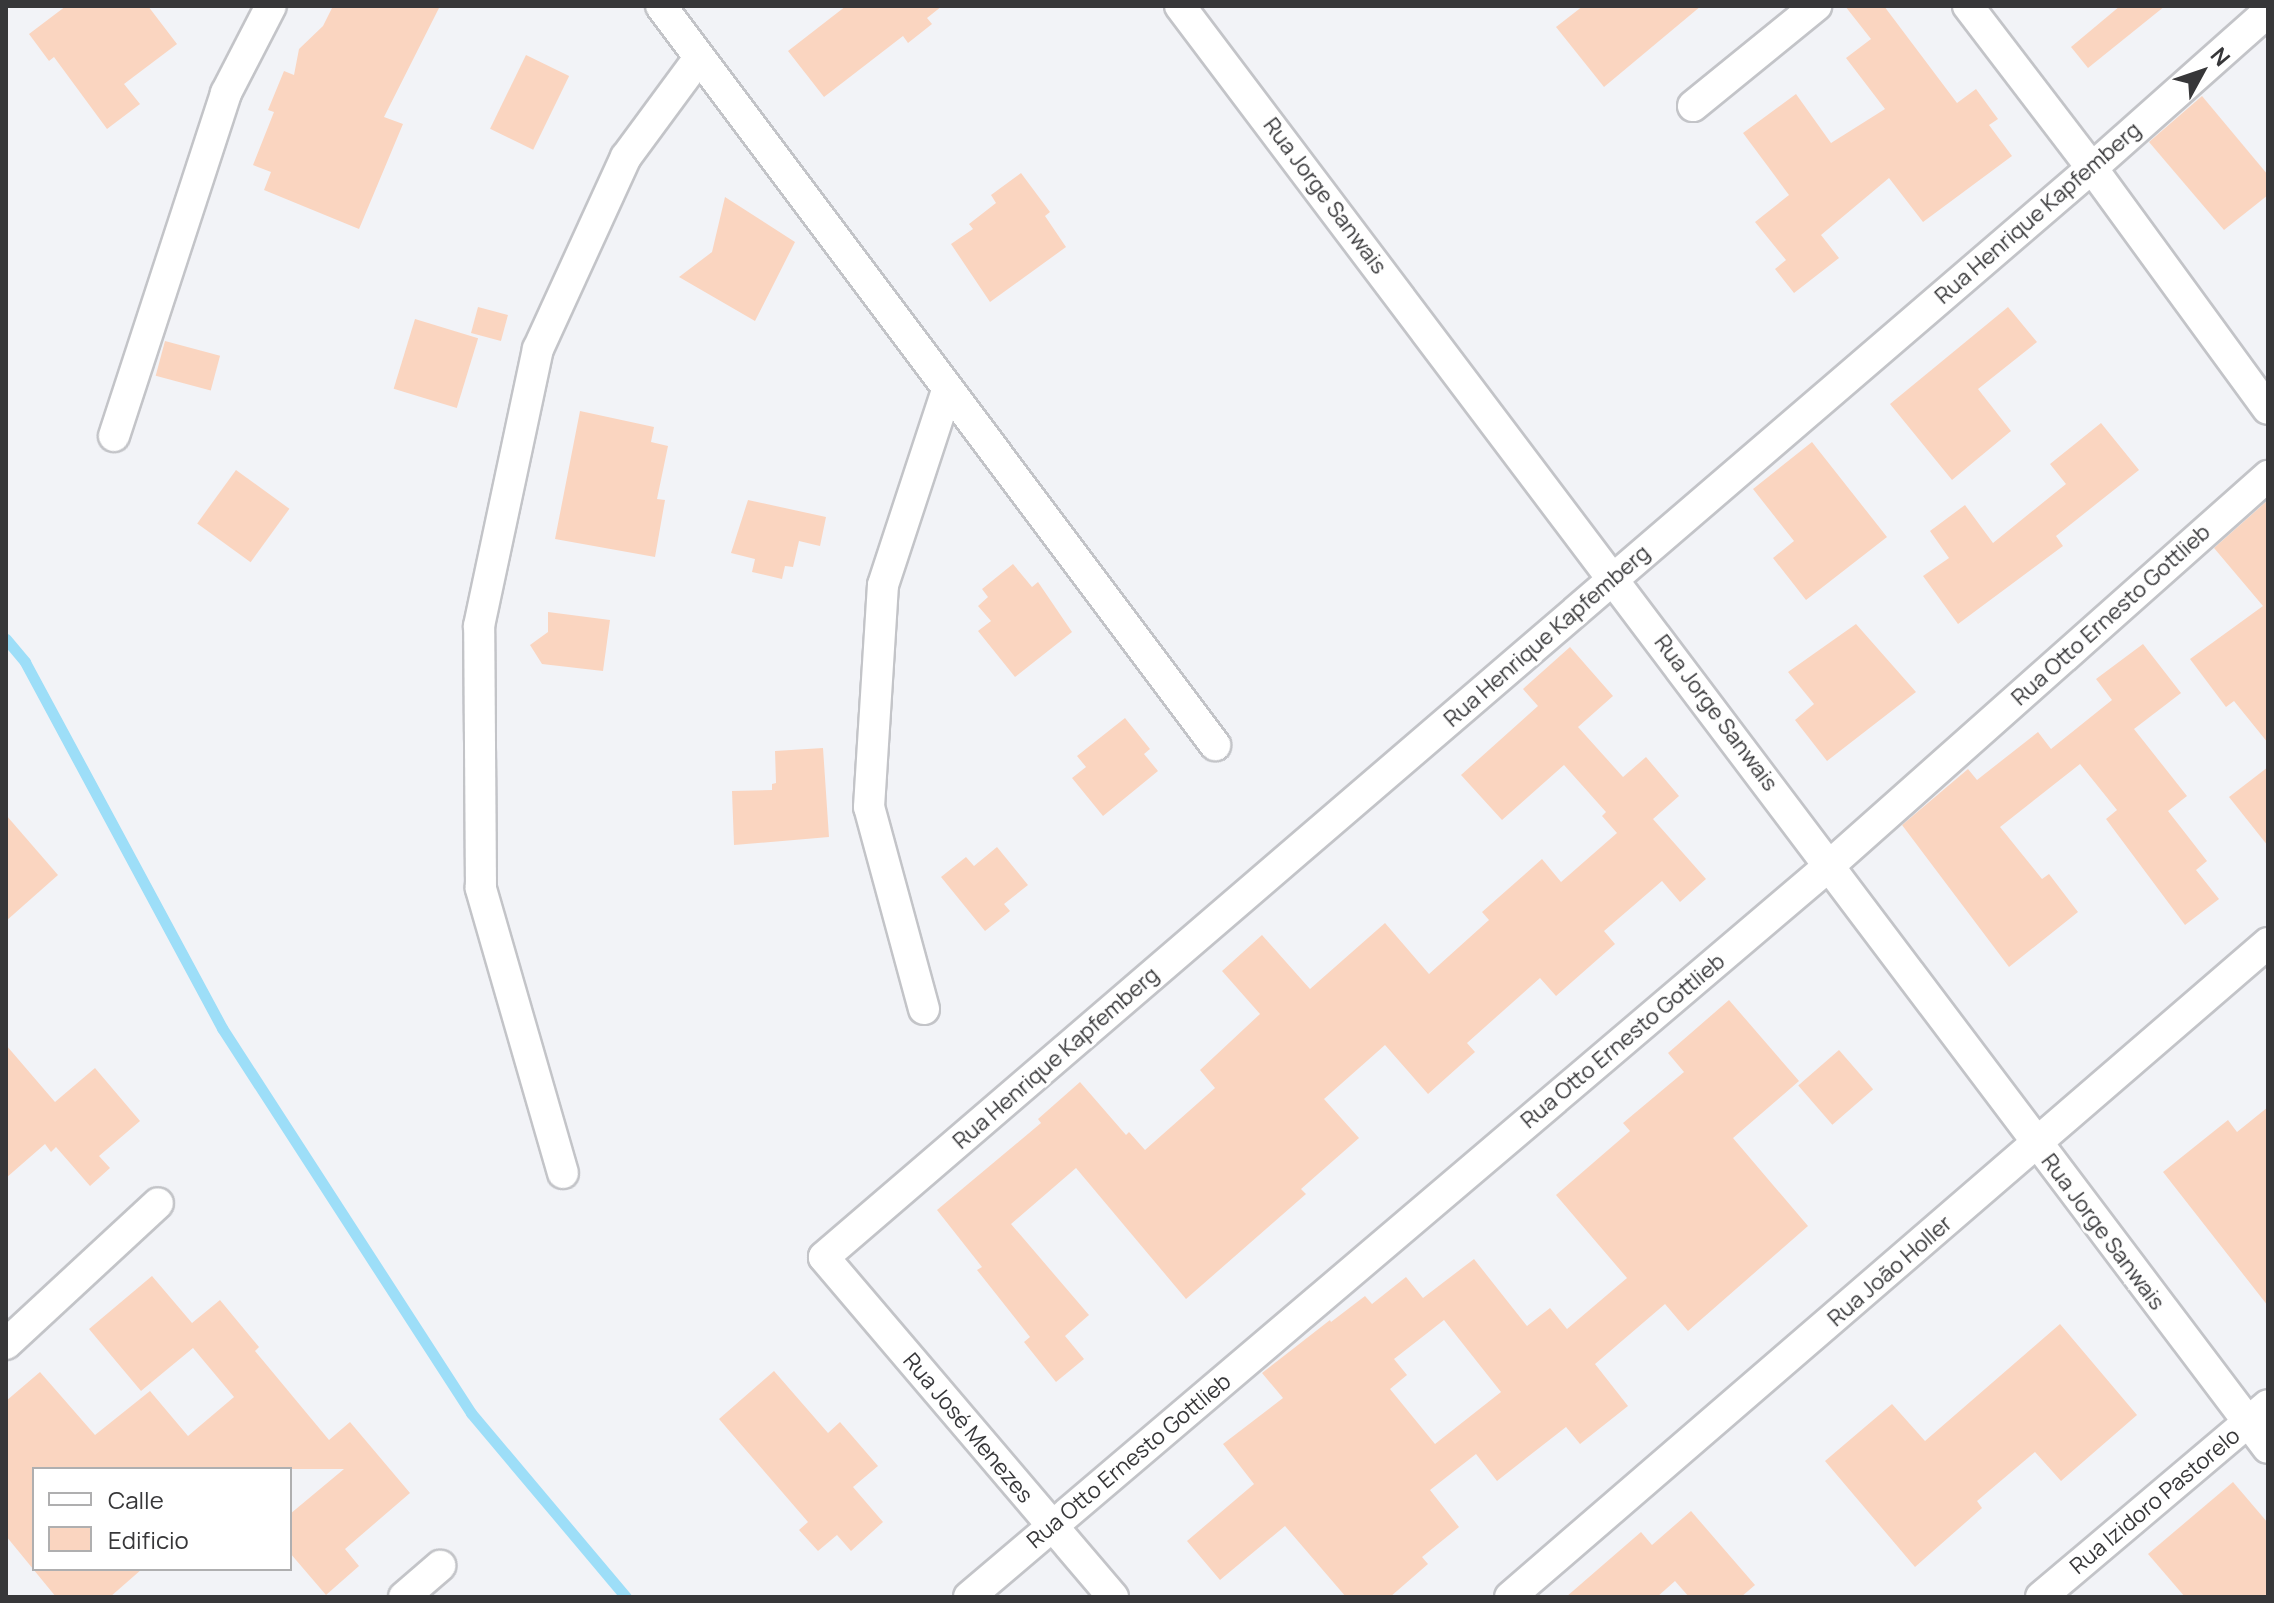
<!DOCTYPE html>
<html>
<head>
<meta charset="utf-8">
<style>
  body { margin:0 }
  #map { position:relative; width:2274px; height:1603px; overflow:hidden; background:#f2f3f7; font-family:Manrope,sans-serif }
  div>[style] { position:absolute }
  .stream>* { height:11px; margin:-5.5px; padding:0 5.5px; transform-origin:5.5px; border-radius:5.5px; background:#9ddef8 }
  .building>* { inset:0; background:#fad5c0; transform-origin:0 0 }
  .roads { filter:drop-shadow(2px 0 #c3c4c8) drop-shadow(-2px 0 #c3c4c8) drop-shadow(0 2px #c3c4c8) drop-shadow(0 -2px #c3c4c8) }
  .minor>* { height:30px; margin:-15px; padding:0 15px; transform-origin:15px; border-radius:15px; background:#fff }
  span { translate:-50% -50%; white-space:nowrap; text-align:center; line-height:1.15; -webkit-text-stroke:6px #fff; paint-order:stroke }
  .street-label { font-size:22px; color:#373739 }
  .frame { position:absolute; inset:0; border:8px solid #373739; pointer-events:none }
  .legend { position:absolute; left:32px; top:1467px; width:260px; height:104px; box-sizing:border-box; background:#fff; border:2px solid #afafb0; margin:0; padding:10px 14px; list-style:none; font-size:24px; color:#373739 }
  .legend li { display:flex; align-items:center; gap:16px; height:40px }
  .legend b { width:40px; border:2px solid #afafb0 }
  .north { position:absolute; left:2162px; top:32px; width:80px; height:80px; -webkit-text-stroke:6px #fff; paint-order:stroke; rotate:50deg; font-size:22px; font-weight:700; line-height:32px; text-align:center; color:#373739 }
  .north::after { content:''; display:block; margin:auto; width:28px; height:36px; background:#373739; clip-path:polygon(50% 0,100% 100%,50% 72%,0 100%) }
</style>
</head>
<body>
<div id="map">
  <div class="stream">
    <div style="left:6px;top:639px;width:30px;rotate:50deg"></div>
    <div style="left:25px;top:662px;width:416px;rotate:61.7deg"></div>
    <div style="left:222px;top:1028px;width:459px;rotate:57.1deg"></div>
    <div style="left:471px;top:1413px;width:241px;rotate:49.9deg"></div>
  </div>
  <div class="building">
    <div style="clip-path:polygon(66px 6px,148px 6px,177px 44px,124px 84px,140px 104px,107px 129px,54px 57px,49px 61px,29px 34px)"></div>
    <div style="clip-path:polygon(333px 6px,440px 6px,384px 117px,403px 124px,359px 229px,264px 190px,271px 172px,253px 165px,274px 112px,268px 110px,284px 71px,294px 75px,299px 49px,323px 26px)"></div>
    <div style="clip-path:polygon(846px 6px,942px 6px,927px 18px,932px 24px,908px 43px,903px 36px,824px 97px,788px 51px)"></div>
    <div style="clip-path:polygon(1583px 6px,1701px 6px,1604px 87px,1556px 27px)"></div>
    <div style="clip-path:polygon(1845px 6px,1884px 6px,1957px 103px,1976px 89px,1998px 119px,1989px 125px,2012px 156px,1923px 222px,1889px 178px,1821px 235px,1839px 258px,1794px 293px,1775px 269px,1786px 260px,1755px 222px,1789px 195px,1743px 133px,1796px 94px,1831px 143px,1885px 109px,1846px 58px,1871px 39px)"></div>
    <div style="clip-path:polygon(2120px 6px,2165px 6px,2088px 68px,2071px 47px)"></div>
    <div style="left:526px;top:55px;width:48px;height:82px;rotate:26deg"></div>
    <div style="clip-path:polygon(2202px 96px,2268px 175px,2268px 195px,2224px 230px,2149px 142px)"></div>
    <div style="clip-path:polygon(1021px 173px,1050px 212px,1045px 216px,1066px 247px,990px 302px,951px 244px,973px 229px,969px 224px,996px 203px,991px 195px)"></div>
    <div style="clip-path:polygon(725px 197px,795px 242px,755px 321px,679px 277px,712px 252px)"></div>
    <div style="left:478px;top:307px;width:31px;height:27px;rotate:15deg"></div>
    <div style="clip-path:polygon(2008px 307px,2037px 342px,1978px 389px,2011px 431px,1952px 480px,1890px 404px)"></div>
    <div style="left:415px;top:319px;width:66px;height:73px;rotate:17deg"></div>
    <div style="left:165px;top:341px;width:57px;height:36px;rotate:15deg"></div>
    <div style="clip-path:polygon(580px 411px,654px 427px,651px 442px,668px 446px,657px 499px,665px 500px,655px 557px,555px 539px)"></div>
    <div style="clip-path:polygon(2101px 423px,2139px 470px,2056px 536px,2063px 546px,1958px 624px,1923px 576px,1949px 558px,1930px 531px,1965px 505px,1993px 543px,2066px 484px,2050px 464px)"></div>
    <div style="clip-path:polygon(1812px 442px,1887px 537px,1806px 600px,1773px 558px,1794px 541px,1753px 489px)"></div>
    <div style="left:236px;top:470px;width:66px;height:66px;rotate:36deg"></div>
    <div style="clip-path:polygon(748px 500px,826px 517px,820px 546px,799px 541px,793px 567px,785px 566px,782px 579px,752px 572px,755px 559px,731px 553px)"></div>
    <div style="clip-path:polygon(2268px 500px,2268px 743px,2234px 701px,2226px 707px,2190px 659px,2263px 606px,2214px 548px)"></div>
    <div style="clip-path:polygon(1013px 564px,1032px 587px,1038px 582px,1072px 632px,1015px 677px,978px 631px,991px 621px,978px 606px,988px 597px,982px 589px)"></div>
    <div style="clip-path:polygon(548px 612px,610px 620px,603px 671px,542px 664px,530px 645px,548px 632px)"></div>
    <div style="clip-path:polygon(1856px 624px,1916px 692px,1827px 761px,1795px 720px,1814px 704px,1788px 672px)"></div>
    <div style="clip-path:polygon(2143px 644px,2181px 693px,2134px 729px,2187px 796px,2168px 811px,2207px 861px,2196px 870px,2219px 899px,2185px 925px,2106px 819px,2117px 810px,2080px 764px,2000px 827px,2042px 879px,2049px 874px,2078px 912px,2009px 967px,1902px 825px,1968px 769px,1977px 780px,2038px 732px,2051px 749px,2112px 700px,2096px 679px)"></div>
    <div style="clip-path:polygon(1570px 647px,1613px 696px,1578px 727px,1623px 777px,1646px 757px,1679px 796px,1653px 819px,1706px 879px,1680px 902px,1662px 881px,1604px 931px,1615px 944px,1556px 996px,1540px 978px,1467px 1043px,1475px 1052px,1428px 1094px,1385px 1045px,1324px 1099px,1359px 1138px,1301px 1189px,1306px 1194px,1186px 1299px,1076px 1168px,1011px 1224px,1089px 1315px,1065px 1336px,1084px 1359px,1056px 1382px,1024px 1342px,1030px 1337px,977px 1270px,982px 1267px,937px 1210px,1041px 1123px,1038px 1119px,1080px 1082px,1126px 1135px,1129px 1132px,1145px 1150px,1215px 1088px,1200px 1070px,1260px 1014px,1222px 971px,1262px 935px,1310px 989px,1385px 923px,1429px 974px,1489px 920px,1482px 912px,1542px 859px,1561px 882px,1617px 833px,1602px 816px,1606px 812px,1564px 765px,1502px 820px,1461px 775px,1538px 706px,1523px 689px)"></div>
    <div style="clip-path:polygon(1125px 718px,1150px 749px,1144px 754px,1158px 771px,1103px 816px,1072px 778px,1086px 767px,1077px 756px)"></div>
    <div style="clip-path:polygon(823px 748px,829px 837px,734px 845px,732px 791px,772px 790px,772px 784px,776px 783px,775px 751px)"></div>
    <div style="clip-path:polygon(2268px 767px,2268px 846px,2229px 797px)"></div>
    <div style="clip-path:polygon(6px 815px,58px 875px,6px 921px)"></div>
    <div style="clip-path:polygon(997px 847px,1028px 885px,1004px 904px,1010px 911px,985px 931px,941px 877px,966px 857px,974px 866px)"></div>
    <div style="clip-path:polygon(evenodd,1729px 1000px,1799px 1081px,1733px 1138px,1808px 1226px,1688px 1331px,1665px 1304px,1595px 1364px,1628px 1406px,1580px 1444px,1566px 1427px,1497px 1481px,1476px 1454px,1430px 1490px,1459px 1527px,1422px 1557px,1428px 1564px,1390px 1597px,1346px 1597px,1285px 1526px,1220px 1580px,1187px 1541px,1254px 1484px,1223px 1444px,1283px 1398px,1262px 1373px,1330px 1320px,1331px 1322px,1365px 1296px,1372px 1304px,1406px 1277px,1423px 1298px,1474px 1259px,1527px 1326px,1550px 1308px,1567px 1329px,1627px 1278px,1556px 1195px,1630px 1131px,1623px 1123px,1684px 1072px,1668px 1053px,1729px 1000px,1444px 1320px,1501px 1392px,1435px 1444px,1390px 1389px,1407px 1375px,1394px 1359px,1444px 1320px)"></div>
    <div style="clip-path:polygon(6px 1045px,55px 1102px,95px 1068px,140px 1121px,99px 1156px,110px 1168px,90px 1186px,56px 1147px,51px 1152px,45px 1144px,6px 1178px)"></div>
    <div style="left:1839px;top:1050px;width:52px;height:54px;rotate:49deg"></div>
    <div style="clip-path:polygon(2268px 1107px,2268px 1306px,2163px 1172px,2228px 1120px,2237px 1132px)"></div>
    <div style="clip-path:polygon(152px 1276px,192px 1323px,220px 1300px,259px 1347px,255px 1351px,329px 1440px,350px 1422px,410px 1493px,345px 1549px,359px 1566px,326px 1595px,290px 1553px,290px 1514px,344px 1469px,34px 1469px,34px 1569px,142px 1569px,110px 1597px,56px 1597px,6px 1536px,6px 1401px,40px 1372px,95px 1435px,150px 1391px,188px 1436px,234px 1397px,193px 1348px,141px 1391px,89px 1329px)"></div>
    <div style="clip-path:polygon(2060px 1324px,2137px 1415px,2061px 1481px,2035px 1452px,1977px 1501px,1982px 1508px,1915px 1567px,1825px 1461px,1892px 1404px,1925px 1441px)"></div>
    <div style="clip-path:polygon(774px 1371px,828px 1433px,840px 1422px,878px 1466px,853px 1487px,883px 1522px,851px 1551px,837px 1535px,818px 1551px,799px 1530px,808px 1522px,719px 1419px)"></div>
    <div style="clip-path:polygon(2233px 1482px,2268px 1523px,2268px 1597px,2185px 1597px,2148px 1554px)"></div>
    <div style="clip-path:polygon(1691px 1511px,1755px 1585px,1741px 1597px,1689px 1597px,1675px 1581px,1657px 1597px,1566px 1597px,1641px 1532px,1652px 1545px)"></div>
  </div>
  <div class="roads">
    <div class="minor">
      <div style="left:661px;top:6px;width:924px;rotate:53.14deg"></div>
      <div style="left:1180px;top:6px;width:1806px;rotate:52.97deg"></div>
      <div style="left:1968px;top:6px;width:204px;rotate:52.6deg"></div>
      <div style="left:2092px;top:168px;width:298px;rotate:53.9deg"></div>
      <div style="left:1693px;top:106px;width:159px;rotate:-39.1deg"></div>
      <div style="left:114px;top:436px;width:361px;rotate:-71.9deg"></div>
      <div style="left:226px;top:93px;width:98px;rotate:-62.7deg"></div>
      <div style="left:924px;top:1009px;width:209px;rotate:-105.2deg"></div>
      <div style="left:869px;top:807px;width:222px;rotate:-86.4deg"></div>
      <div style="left:883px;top:585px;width:205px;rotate:-71.8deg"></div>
      <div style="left:563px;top:1173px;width:297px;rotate:-106.1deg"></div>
      <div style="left:481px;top:888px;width:262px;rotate:-90.4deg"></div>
      <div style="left:479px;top:626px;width:283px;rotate:-78deg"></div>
      <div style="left:538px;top:349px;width:211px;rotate:-65.4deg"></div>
      <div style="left:626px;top:157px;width:123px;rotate:-53.6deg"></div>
      <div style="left:6px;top:1344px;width:207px;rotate:-42.8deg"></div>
      <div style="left:404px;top:1597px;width:48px;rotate:-40.7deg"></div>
      <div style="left:969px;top:1597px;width:1130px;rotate:-40.37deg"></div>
      <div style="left:1830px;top:865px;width:586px;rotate:-41.61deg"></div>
      <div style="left:1113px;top:1597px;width:446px;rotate:-130.4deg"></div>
      <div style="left:824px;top:1257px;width:1671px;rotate:-40.66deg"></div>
      <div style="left:2092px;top:168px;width:235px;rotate:-41.6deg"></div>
      <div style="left:1510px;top:1597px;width:1001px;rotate:-40.79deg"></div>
      <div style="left:2041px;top:1597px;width:297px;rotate:-40.2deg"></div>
    </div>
  </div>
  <div class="street-label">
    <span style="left:1325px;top:196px;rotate:53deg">Rua Jorge Sanwais</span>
    <span style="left:2038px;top:213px;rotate:-41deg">Rua Henrique Kapfemberg</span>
    <span style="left:2111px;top:615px;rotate:-42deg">Rua Otto Ernesto Gottlieb</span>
    <span style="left:1547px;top:636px;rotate:-41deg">Rua Henrique Kapfemberg</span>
    <span style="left:1716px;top:713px;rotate:53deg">Rua Jorge Sanwais</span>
    <span style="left:1623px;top:1041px;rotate:-40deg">Rua Otto Ernesto Gottlieb</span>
    <span style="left:1056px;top:1058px;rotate:-41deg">Rua Henrique Kapfemberg</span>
    <span style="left:2103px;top:1232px;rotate:53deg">Rua Jorge Sanwais</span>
    <span style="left:1890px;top:1271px;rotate:-41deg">Rua João Holler</span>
    <span style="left:968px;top:1428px;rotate:50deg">Rua José Menezes</span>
    <span style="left:1129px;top:1461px;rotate:-40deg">Rua Otto Ernesto Gottlieb</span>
    <span style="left:2155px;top:1501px;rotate:-40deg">Rua Izidoro Pastorelo</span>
  </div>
  <div class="frame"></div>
  <ul class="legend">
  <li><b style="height:10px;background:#fff"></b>Calle</li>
  <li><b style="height:22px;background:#fad5c0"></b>Edificio</li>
  </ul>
  <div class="north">N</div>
</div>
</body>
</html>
